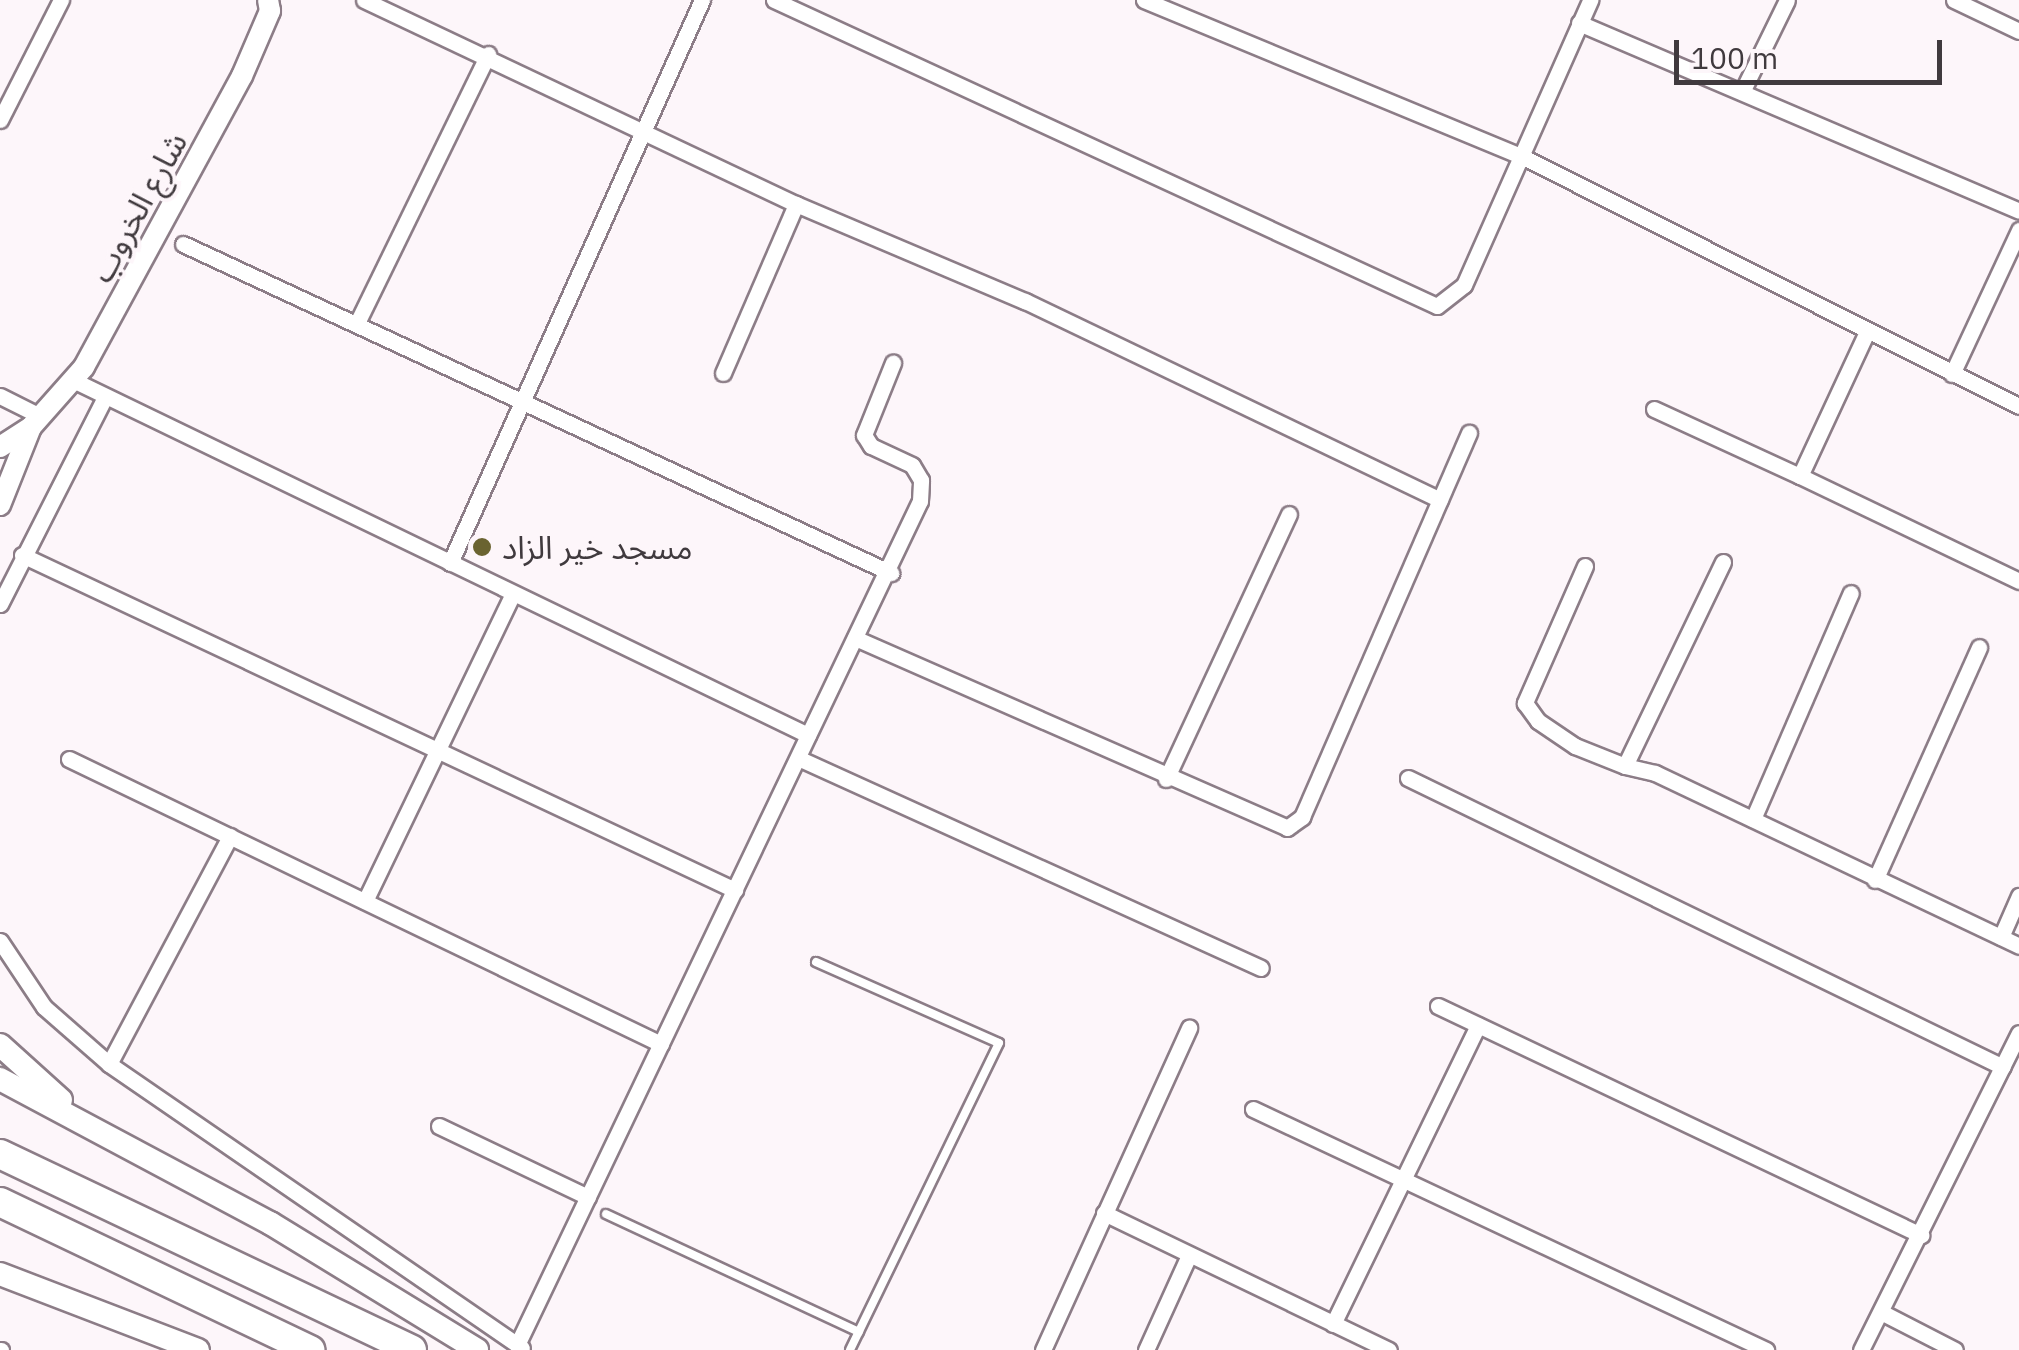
<!DOCTYPE html>
<html>
<head>
<meta charset="utf-8">
<style>
  body { margin:0 }
  #map { position:relative; width:2019px; height:1350px; overflow:hidden; background:#fdf6fa; font-family:"IBM Plex Sans","Noto Sans Arabic",sans-serif }
  div>[style] { position:absolute }
  .roads { filter:drop-shadow(2px 0 #8c7d87) drop-shadow(-2px 0 #8c7d87) drop-shadow(0 2px #8c7d87) drop-shadow(0 -2px #8c7d87) }
  .lane>* { height:8px; margin:-4px; padding:0 4px; transform-origin:4px; border-radius:4px; background:#fff }
  .street>* { height:15px; margin:-7.5px; padding:0 7.5px; transform-origin:7.5px; border-radius:7.5px; background:#fff }
  .secondary>* { height:20px; margin:-10px; padding:0 10px; transform-origin:10px; border-radius:10px; background:#fff }
  .primary>* { height:22px; margin:-11px; padding:0 11px; transform-origin:11px; border-radius:11px; background:#fff }
  .highway>* { height:28px; margin:-14px; padding:0 14px; transform-origin:14px; border-radius:14px; background:#fff }
  .dots>* { width:28px; height:28px; translate:-50% -50%; box-sizing:border-box; border:5px solid #fdf6fa; border-radius:50% }
  span { translate:-50% -50%; white-space:nowrap; text-align:center; line-height:1.15; -webkit-text-stroke:8px #fdf6fa; paint-order:stroke }
  .street-label { font-size:32px; color:#403a3e }
  .poi-label { font-size:32px; color:#403a3e }
  .left { translate:0 -50%; text-align:left }
  .scale { position:absolute; left:1674px; top:40px; width:268px; height:45px; box-sizing:border-box; border:5px solid #403a3e; border-top:0; padding-left:12px; font-size:30px; line-height:35px; white-space:nowrap; color:#403a3e; -webkit-text-stroke:8px #fdf6fa; paint-order:stroke }
</style>
</head>
<body>
<div id="map">
  <div class="roads">
    <div class="lane">
      <div style="left:816px;top:962px;width:200px;rotate:23.9deg"></div>
      <div style="left:999px;top:1043px;width:341px;rotate:115.9deg"></div>
      <div style="left:606px;top:1214px;width:279px;rotate:25deg"></div>
    </div>
    <div class="street">
      <div style="left:364px;top:0;width:478px;rotate:25.3deg"></div>
      <div style="left:796px;top:204px;width:249px;rotate:23deg"></div>
      <div style="left:1025px;top:301px;width:460px;rotate:25.6deg"></div>
      <div style="left:774px;top:0;width:730px;rotate:24.78deg"></div>
      <div style="left:1437px;top:306px;width:34px;rotate:-38deg"></div>
      <div style="left:1464px;top:285px;width:312px;rotate:-66.1deg"></div>
      <div style="left:1144px;top:0;width:408px;rotate:22.5deg"></div>
      <div style="left:1521px;top:156px;width:557px;rotate:26.66deg"></div>
      <div style="left:1954px;top:0;width:72px;rotate:25.5deg"></div>
      <div style="left:1579px;top:23px;width:478px;rotate:23.1deg"></div>
      <div style="left:1742px;top:92px;width:102px;rotate:-63.9deg"></div>
      <div style="left:0;top:120px;width:135px;rotate:-63.1deg"></div>
      <div style="left:183px;top:244px;width:781px;rotate:24.92deg"></div>
      <div style="left:358px;top:321px;width:297px;rotate:-64deg"></div>
      <div style="left:723px;top:373px;width:184px;rotate:-66.6deg"></div>
      <div style="left:1952px;top:374px;width:159px;rotate:-65deg"></div>
      <div style="left:75px;top:381px;width:814px;rotate:25.78deg"></div>
      <div style="left:0;top:396px;width:45px;rotate:26.6deg"></div>
      <div style="left:1654px;top:409px;width:161px;rotate:24.7deg"></div>
      <div style="left:1800px;top:476px;width:157px;rotate:-65.1deg"></div>
      <div style="left:1800px;top:476px;width:243px;rotate:25.6deg"></div>
      <div style="left:22px;top:555px;width:788px;rotate:25.17deg"></div>
      <div style="left:1723px;top:562px;width:226px;rotate:115.7deg"></div>
      <div style="left:1625px;top:766px;width:31px;rotate:13deg"></div>
      <div style="left:1655px;top:773px;width:403px;rotate:25.4deg"></div>
      <div style="left:450px;top:563px;width:617px;rotate:-65.89deg"></div>
      <div style="left:1585px;top:566px;width:150px;rotate:113.7deg"></div>
      <div style="left:1525px;top:703px;width:22px;rotate:54deg"></div>
      <div style="left:1538px;top:721px;width:45px;rotate:34deg"></div>
      <div style="left:1575px;top:746px;width:54px;rotate:21.8deg"></div>
      <div style="left:0;top:604px;width:230px;rotate:-63.1deg"></div>
      <div style="left:855px;top:638px;width:472px;rotate:23.7deg"></div>
      <div style="left:1287px;top:828px;width:19px;rotate:-36deg"></div>
      <div style="left:1302px;top:817px;width:419px;rotate:-66.5deg"></div>
      <div style="left:798px;top:758px;width:508px;rotate:24.4deg"></div>
      <div style="left:69px;top:759px;width:657px;rotate:25.71deg"></div>
      <div style="left:1408px;top:778px;width:661px;rotate:25.91deg"></div>
      <div style="left:1166px;top:779px;width:292px;rotate:-65.1deg"></div>
      <div style="left:1753px;top:819px;width:246px;rotate:-66.6deg"></div>
      <div style="left:1875px;top:880px;width:255px;rotate:-65.9deg"></div>
      <div style="left:365px;top:901px;width:341px;rotate:-64.3deg"></div>
      <div style="left:2001px;top:937px;width:45px;rotate:-66.3deg"></div>
      <div style="left:0;top:941px;width:79px;rotate:56.3deg"></div>
      <div style="left:44px;top:1007px;width:86px;rotate:41.2deg"></div>
      <div style="left:109px;top:1064px;width:501px;rotate:34.51deg"></div>
      <div style="left:1438px;top:1006px;width:535px;rotate:25.37deg"></div>
      <div style="left:109px;top:1064px;width:258px;rotate:-62deg"></div>
      <div style="left:1253px;top:1109px;width:567px;rotate:25.16deg"></div>
      <div style="left:439px;top:1126px;width:165px;rotate:25.5deg"></div>
      <div style="left:1104px;top:1213px;width:316px;rotate:25.7deg"></div>
      <div style="left:1881px;top:1312px;width:83px;rotate:27.2deg"></div>
      <div style="left:1333px;top:1324px;width:332px;rotate:-64.1deg"></div>
      <div style="left:517px;top:1345px;width:935px;rotate:-64.48deg"></div>
      <div style="left:920px;top:501px;width:21px;rotate:-87deg"></div>
      <div style="left:921px;top:480px;width:17px;rotate:-121deg"></div>
      <div style="left:912px;top:465px;width:45px;rotate:-155.1deg"></div>
      <div style="left:871px;top:446px;width:13px;rotate:-122deg"></div>
      <div style="left:864px;top:435px;width:78px;rotate:-68.1deg"></div>
      <div style="left:0;top:1350px;width:1px"></div>
      <div style="left:1043px;top:1350px;width:354px;rotate:-65.6deg"></div>
      <div style="left:1146px;top:1350px;width:104px;rotate:-65.6deg"></div>
      <div style="left:1861px;top:1350px;width:354px;rotate:-63.5deg"></div>
    </div>
    <div class="secondary">
      <div style="left:0;top:447px;width:37px;rotate:-33deg"></div>
      <div style="left:31px;top:427px;width:80px;rotate:-48.5deg"></div>
      <div style="left:84px;top:367px;width:331px;rotate:-61.5deg"></div>
      <div style="left:242px;top:76px;width:71px;rotate:-66.7deg"></div>
      <div style="left:270px;top:11px;width:11px;rotate:-100deg"></div>
      <div style="left:0;top:505px;width:84px;rotate:-68.3deg"></div>
    </div>
    <div class="primary">
      <div style="left:0;top:1045px;width:82px;rotate:42deg"></div>
      <div style="left:0;top:1079px;width:306px;rotate:28.1deg"></div>
      <div style="left:270px;top:1223px;width:243px;rotate:31.5deg"></div>
      <div style="left:0;top:1274px;width:212px;rotate:21deg"></div>
    </div>
    <div class="highway">
      <div style="left:0;top:1154px;width:456px;rotate:25.4deg"></div>
      <div style="left:0;top:1202px;width:344px;rotate:25.5deg"></div>
    </div>
  </div>
  <div class="dots">
    <div style="left:482px;top:547px;background:#6a6330"></div>
  </div>
  <div class="street-label">
    <span style="left:138px;top:207px;rotate:-61deg">شارع الخروب</span>
  </div>
  <div class="poi-label">
    <span class="left" style="left:502px;top:547px">مسجد خير الزاد</span>
  </div>
  <div class="scale">100 m</div>
</div>
</body>
</html>
